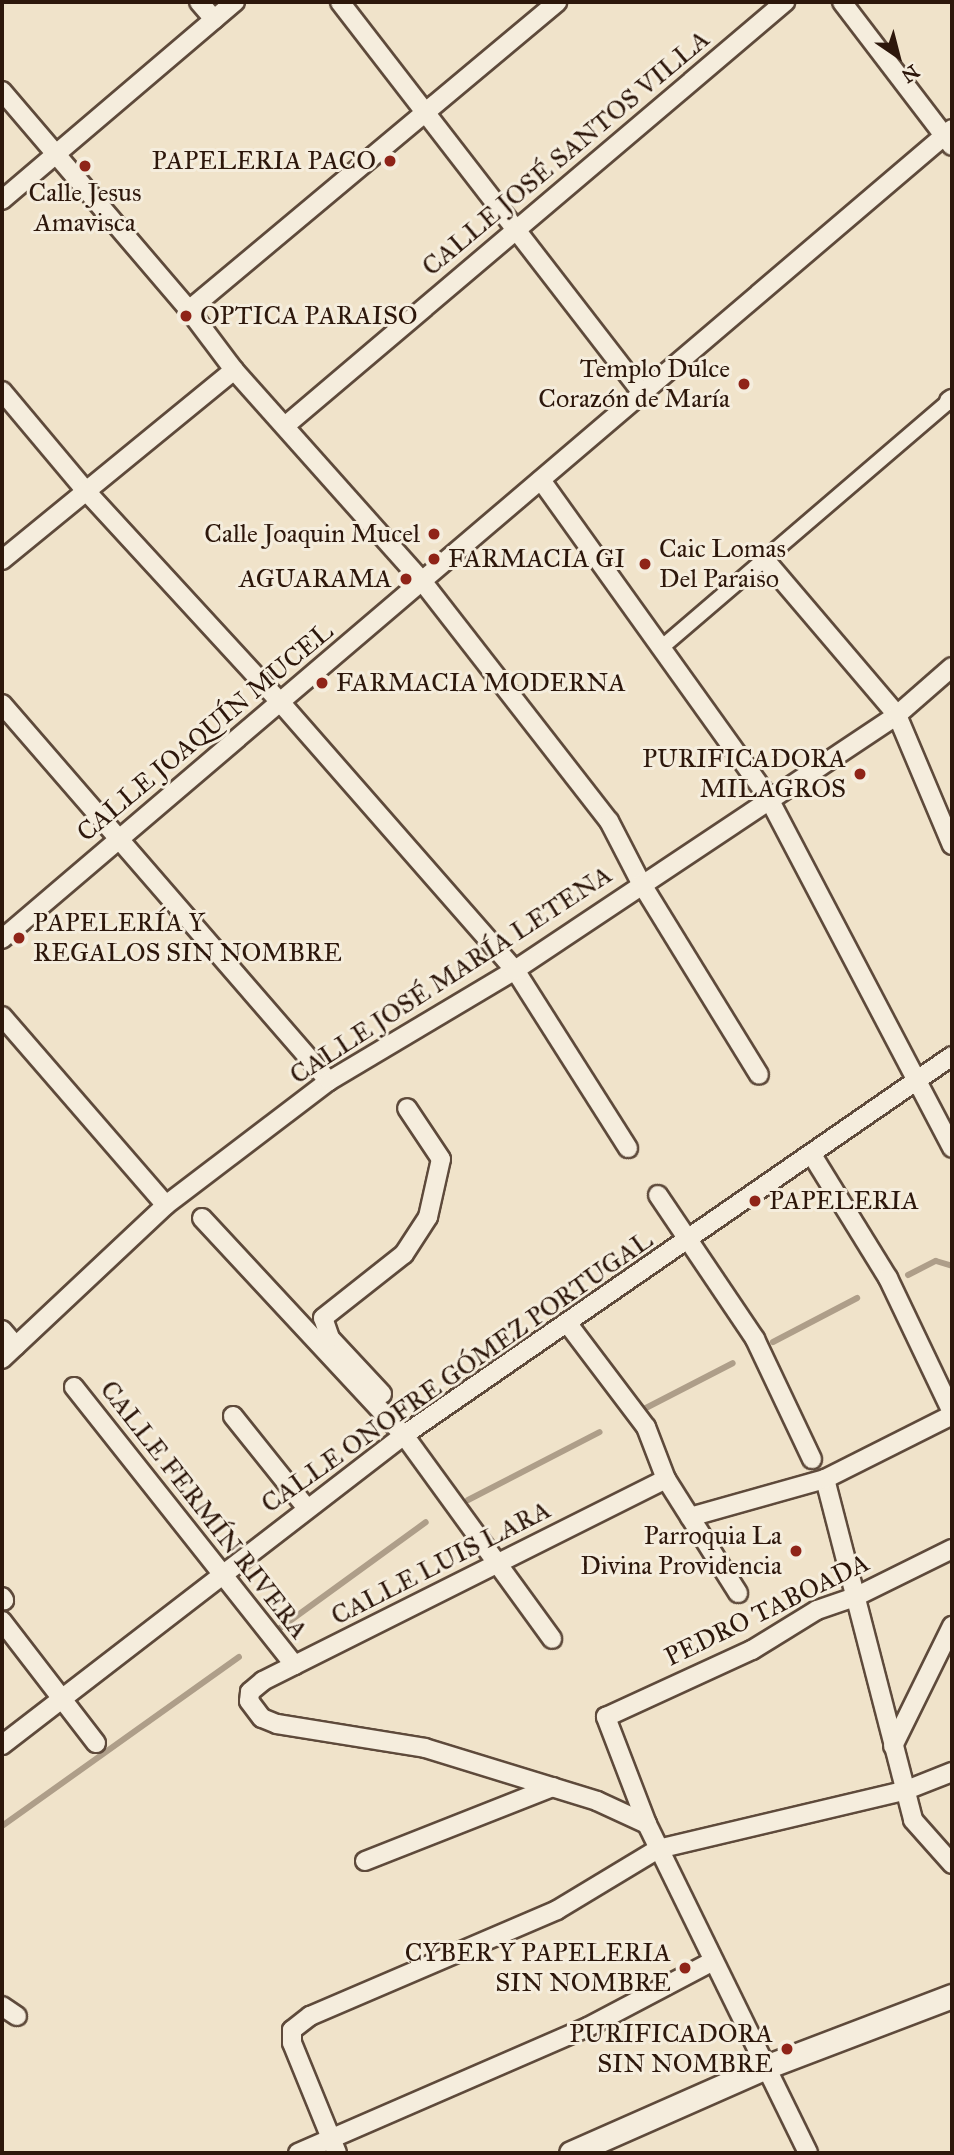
<!DOCTYPE html>
<html>
<head>
<meta charset="utf-8">
<style>
  body { margin:0 }
  #map { position:relative; width:954px; height:2155px; overflow:hidden; background:#f0e3ca; font-family:"IM FELL Great Primer",serif }
  div>[style] { position:absolute }
  .stream>* { height:6px; margin:-3px; padding:0 3px; transform-origin:3px; border-radius:3px; background:#ae9e89 }
  .roads { filter:drop-shadow(2px 0 #5e4a3b) drop-shadow(-2px 0 #5e4a3b) drop-shadow(0 2px #5e4a3b) drop-shadow(0 -2px #5e4a3b) }
  .pedestrian>* { height:14px; margin:-7px; padding:0 7px; transform-origin:7px; border-radius:7px; background:#f5eddd }
  .minor>* { height:18px; margin:-9px; padding:0 9px; transform-origin:9px; border-radius:9px; background:#f5eddd }
  .tertiary>* { height:23px; margin:-11.5px; padding:0 11.5px; transform-origin:11.5px; border-radius:11.5px; background:#f5eddd }
  .dots>* { width:19px; height:19px; translate:-50% -50%; box-sizing:border-box; border:4px solid #f5eddd; border-radius:50% }
  span { translate:-50% -50%; white-space:nowrap; text-align:center; line-height:1.15; -webkit-text-stroke:6px #f5eddd; paint-order:stroke }
  .street-label { font-size:26px; color:#2d170b }
  .poi-label { font-size:26px; color:#2d170b }
  .right { translate:-100% -50%; text-align:right }
  .left { translate:0 -50%; text-align:left }
  .frame { position:absolute; inset:0; border:4px solid #2d170b; pointer-events:none }
  .north { position:absolute; left:863px; top:21px; width:70px; height:70px; -webkit-text-stroke:5px #f5eddd; paint-order:stroke; rotate:145deg; font-size:19px; font-weight:700; line-height:28px; text-align:center; color:#2d170b }
  .north::after { content:''; display:block; margin:auto; width:24px; height:32px; background:#2d170b; clip-path:polygon(50% 0,100% 100%,50% 72%,0 100%) }
</style>
</head>
<body>
<div id="map">
  <div class="stream">
    <div style="left:908px;top:1275px;width:31px;rotate:-27deg"></div>
    <div style="left:936px;top:1261px;width:17px;rotate:17deg"></div>
    <div style="left:773px;top:1342px;width:95px;rotate:-27.6deg"></div>
    <div style="left:642px;top:1410px;width:102px;rotate:-27.3deg"></div>
    <div style="left:468px;top:1500px;width:148px;rotate:-27.3deg"></div>
    <div style="left:276px;top:1631px;width:185px;rotate:-36deg"></div>
    <div style="left:2px;top:1826px;width:291px;rotate:-35.5deg"></div>
  </div>
  <div class="roads">
    <div class="pedestrian">
      <div style="left:661px;top:648px;width:379px;rotate:-40.6deg"></div>
    </div>
    <div class="minor">
      <div style="left:199px;top:2px;width:23px;rotate:49deg"></div>
      <div style="left:340px;top:2px;width:494px;rotate:52.3deg"></div>
      <div style="left:842px;top:2px;width:181px;rotate:52.6deg"></div>
      <div style="left:2px;top:91px;width:288px;rotate:49.5deg"></div>
      <div style="left:189px;top:310px;width:75px;rotate:53.1deg"></div>
      <div style="left:234px;top:370px;width:283px;rotate:48.3deg"></div>
      <div style="left:422px;top:581px;width:304px;rotate:52.1deg"></div>
      <div style="left:609px;top:821px;width:70px;rotate:62.7deg"></div>
      <div style="left:641px;top:883px;width:225px;rotate:58.4deg"></div>
      <div style="left:2px;top:200px;width:306px;rotate:-40.4deg"></div>
      <div style="left:189px;top:310px;width:480px;rotate:-39.9deg"></div>
      <div style="left:2px;top:391px;width:131px;rotate:50deg"></div>
      <div style="left:86px;top:491px;width:288px;rotate:47.4deg"></div>
      <div style="left:281px;top:703px;width:355px;rotate:48.8deg"></div>
      <div style="left:515px;top:970px;width:211px;rotate:57.6deg"></div>
      <div style="left:949px;top:401px;width:4px;rotate:-34deg"></div>
      <div style="left:285px;top:426px;width:656px;rotate:-40.3deg"></div>
      <div style="left:541px;top:480px;width:392px;rotate:54.4deg"></div>
      <div style="left:769px;top:799px;width:394px;rotate:62.3deg"></div>
      <div style="left:2px;top:560px;width:300px;rotate:-39.3deg"></div>
      <div style="left:766px;top:561px;width:202px;rotate:49.6deg"></div>
      <div style="left:897px;top:715px;width:141px;rotate:67.1deg"></div>
      <div style="left:2px;top:704px;width:499px;rotate:49.1deg"></div>
      <div style="left:2px;top:939px;width:1248px;rotate:-40.45deg"></div>
      <div style="left:2px;top:1016px;width:250px;rotate:49.1deg"></div>
      <div style="left:812px;top:1155px;width:145px;rotate:58.3deg"></div>
      <div style="left:888px;top:1278px;width:148px;rotate:64.5deg"></div>
      <div style="left:658px;top:1195px;width:174px;rotate:56deg"></div>
      <div style="left:755px;top:1339px;width:133px;rotate:64.6deg"></div>
      <div style="left:202px;top:1218px;width:296px;rotate:47.1deg"></div>
      <div style="left:404px;top:1435px;width:252px;rotate:54deg"></div>
      <div style="left:568px;top:1324px;width:129px;rotate:52.9deg"></div>
      <div style="left:646px;top:1427px;width:56px;rotate:69deg"></div>
      <div style="left:666px;top:1479px;width:135px;rotate:57.7deg"></div>
      <div style="left:2px;top:1330px;width:21px;rotate:49deg"></div>
      <div style="left:2px;top:1359px;width:225px;rotate:-43.2deg"></div>
      <div style="left:166px;top:1205px;width:205px;rotate:-37.3deg"></div>
      <div style="left:329px;top:1081px;width:217px;rotate:-30.8deg"></div>
      <div style="left:515px;top:970px;width:459px;rotate:-33.7deg"></div>
      <div style="left:897px;top:715px;width:73px;rotate:-41.1deg"></div>
      <div style="left:74px;top:1387px;width:355px;rotate:51.6deg"></div>
      <div style="left:382px;top:1394px;width:76px;rotate:-132.9deg"></div>
      <div style="left:330px;top:1338px;width:21px;rotate:-109deg"></div>
      <div style="left:323px;top:1318px;width:103px;rotate:-38.3deg"></div>
      <div style="left:404px;top:1254px;width:44px;rotate:-57deg"></div>
      <div style="left:428px;top:1217px;width:59px;rotate:-77.4deg"></div>
      <div style="left:441px;top:1159px;width:61px;rotate:-123.7deg"></div>
      <div style="left:233px;top:1416px;width:117px;rotate:51.3deg"></div>
      <div style="left:666px;top:1479px;width:451px;rotate:153.4deg"></div>
      <div style="left:263px;top:1681px;width:17px;rotate:140deg"></div>
      <div style="left:250px;top:1692px;width:9px;rotate:96deg"></div>
      <div style="left:249px;top:1701px;width:21px;rotate:53deg"></div>
      <div style="left:262px;top:1718px;width:16px;rotate:22deg"></div>
      <div style="left:277px;top:1724px;width:150px;rotate:9.2deg"></div>
      <div style="left:425px;top:1748px;width:180px;rotate:17.1deg"></div>
      <div style="left:597px;top:1801px;width:55px;rotate:24.7deg"></div>
      <div style="left:647px;top:1824px;width:366px;rotate:63.9deg"></div>
      <div style="left:825px;top:1479px;width:352px;rotate:75.5deg"></div>
      <div style="left:913px;top:1820px;width:59px;rotate:48.4deg"></div>
      <div style="left:690px;top:1517px;width:140px;rotate:-15.7deg"></div>
      <div style="left:825px;top:1479px;width:142px;rotate:-26.7deg"></div>
      <div style="left:2px;top:1597px;width:4px;rotate:56deg"></div>
      <div style="left:2px;top:1621px;width:154px;rotate:52.4deg"></div>
      <div style="left:2px;top:1745px;width:508px;rotate:-37.64deg"></div>
      <div style="left:404px;top:1435px;width:666px;rotate:-34.67deg"></div>
      <div style="left:893px;top:1746px;width:134px;rotate:-63.8deg"></div>
      <div style="left:647px;top:1824px;width:115px;rotate:-111deg"></div>
      <div style="left:606px;top:1717px;width:161px;rotate:-24.7deg"></div>
      <div style="left:752px;top:1650px;width:76px;rotate:-31.6deg"></div>
      <div style="left:817px;top:1610px;width:40px;rotate:-18.9deg"></div>
      <div style="left:855px;top:1597px;width:108px;rotate:-26.3deg"></div>
      <div style="left:365px;top:1861px;width:202px;rotate:-21.5deg"></div>
      <div style="left:2px;top:2006px;width:18px;rotate:34deg"></div>
      <div style="left:298px;top:2153px;width:316px;rotate:-23.5deg"></div>
      <div style="left:588px;top:2027px;width:141px;rotate:-27.8deg"></div>
      <div style="left:337px;top:2153px;width:119px;rotate:-112.2deg"></div>
      <div style="left:292px;top:2043px;width:13px;rotate:-90deg"></div>
      <div style="left:292px;top:2030px;width:23px;rotate:-38deg"></div>
      <div style="left:310px;top:2016px;width:269px;rotate:-23.2deg"></div>
      <div style="left:557px;top:1910px;width:118px;rotate:-31.1deg"></div>
      <div style="left:658px;top:1849px;width:253px;rotate:-13.3deg"></div>
      <div style="left:904px;top:1791px;width:52px;rotate:-21.6deg"></div>
    </div>
    <div class="tertiary">
      <div style="left:571px;top:2153px;width:213px;rotate:-23.8deg"></div>
      <div style="left:766px;top:2067px;width:199px;rotate:-20.9deg"></div>
    </div>
  </div>
  <div class="dots">
    <div style="left:390px;top:161px;background:#8f2418"></div>
    <div style="left:85px;top:166px;background:#8f2418"></div>
    <div style="left:186px;top:316px;background:#8f2418"></div>
    <div style="left:744px;top:384px;background:#8f2418"></div>
    <div style="left:434px;top:534px;background:#8f2418"></div>
    <div style="left:434px;top:559px;background:#8f2418"></div>
    <div style="left:645px;top:564px;background:#8f2418"></div>
    <div style="left:406px;top:579px;background:#8f2418"></div>
    <div style="left:322px;top:683px;background:#8f2418"></div>
    <div style="left:860px;top:774px;background:#8f2418"></div>
    <div style="left:19px;top:938px;background:#8f2418"></div>
    <div style="left:755px;top:1201px;background:#8f2418"></div>
    <div style="left:796px;top:1551px;background:#8f2418"></div>
    <div style="left:685px;top:1968px;background:#8f2418"></div>
    <div style="left:787px;top:2049px;background:#8f2418"></div>
  </div>
  <div class="street-label">
    <span style="left:566px;top:153px;rotate:-40deg">CALLE JOSÉ SANTOS VILLA</span>
    <span style="left:205px;top:732px;rotate:-40deg">CALLE JOAQUÍN MUCEL</span>
    <span style="left:451px;top:975px;rotate:-33deg">CALLE JOSÉ MARÍA LETENA</span>
    <span style="left:457px;top:1372px;rotate:-35deg">CALLE ONOFRE GÓMEZ PORTUGAL</span>
    <span style="left:204px;top:1510px;rotate:52deg">CALLE FERMÍN RIVERA</span>
    <span style="left:441px;top:1563px;rotate:-27deg">CALLE LUIS LARA</span>
    <span style="left:767px;top:1610px;rotate:-26deg">PEDRO TABOADA</span>
  </div>
  <div class="poi-label">
    <span class="right" style="left:376px;top:161px">PAPELERIA PACO</span>
    <span style="left:85px;top:208px">Calle Jesus<br>Amavisca</span>
    <span class="left" style="left:200px;top:316px">OPTICA PARAISO</span>
    <span class="right" style="left:730px;top:384px">Templo Dulce<br>Corazón de María</span>
    <span class="right" style="left:420px;top:534px">Calle Joaquin Mucel</span>
    <span class="left" style="left:659px;top:564px">Caic Lomas<br>Del Paraiso</span>
    <span class="left" style="left:448px;top:559px">FARMACIA GI</span>
    <span class="right" style="left:392px;top:579px">AGUARAMA</span>
    <span class="left" style="left:336px;top:683px">FARMACIA MODERNA</span>
    <span class="right" style="left:846px;top:774px">PURIFICADORA<br>MILAGROS</span>
    <span class="left" style="left:33px;top:938px">PAPELERÍA Y<br>REGALOS SIN NOMBRE</span>
    <span class="left" style="left:769px;top:1201px">PAPELERIA</span>
    <span class="right" style="left:782px;top:1551px">Parroquia La<br>Divina Providencia</span>
    <span class="right" style="left:671px;top:1968px">CYBER Y PAPELERIA<br>SIN NOMBRE</span>
    <span class="right" style="left:773px;top:2049px">PURIFICADORA<br>SIN NOMBRE</span>
  </div>
  <div class="frame"></div>
  <div class="north">N</div>
</div>
</body>
</html>
